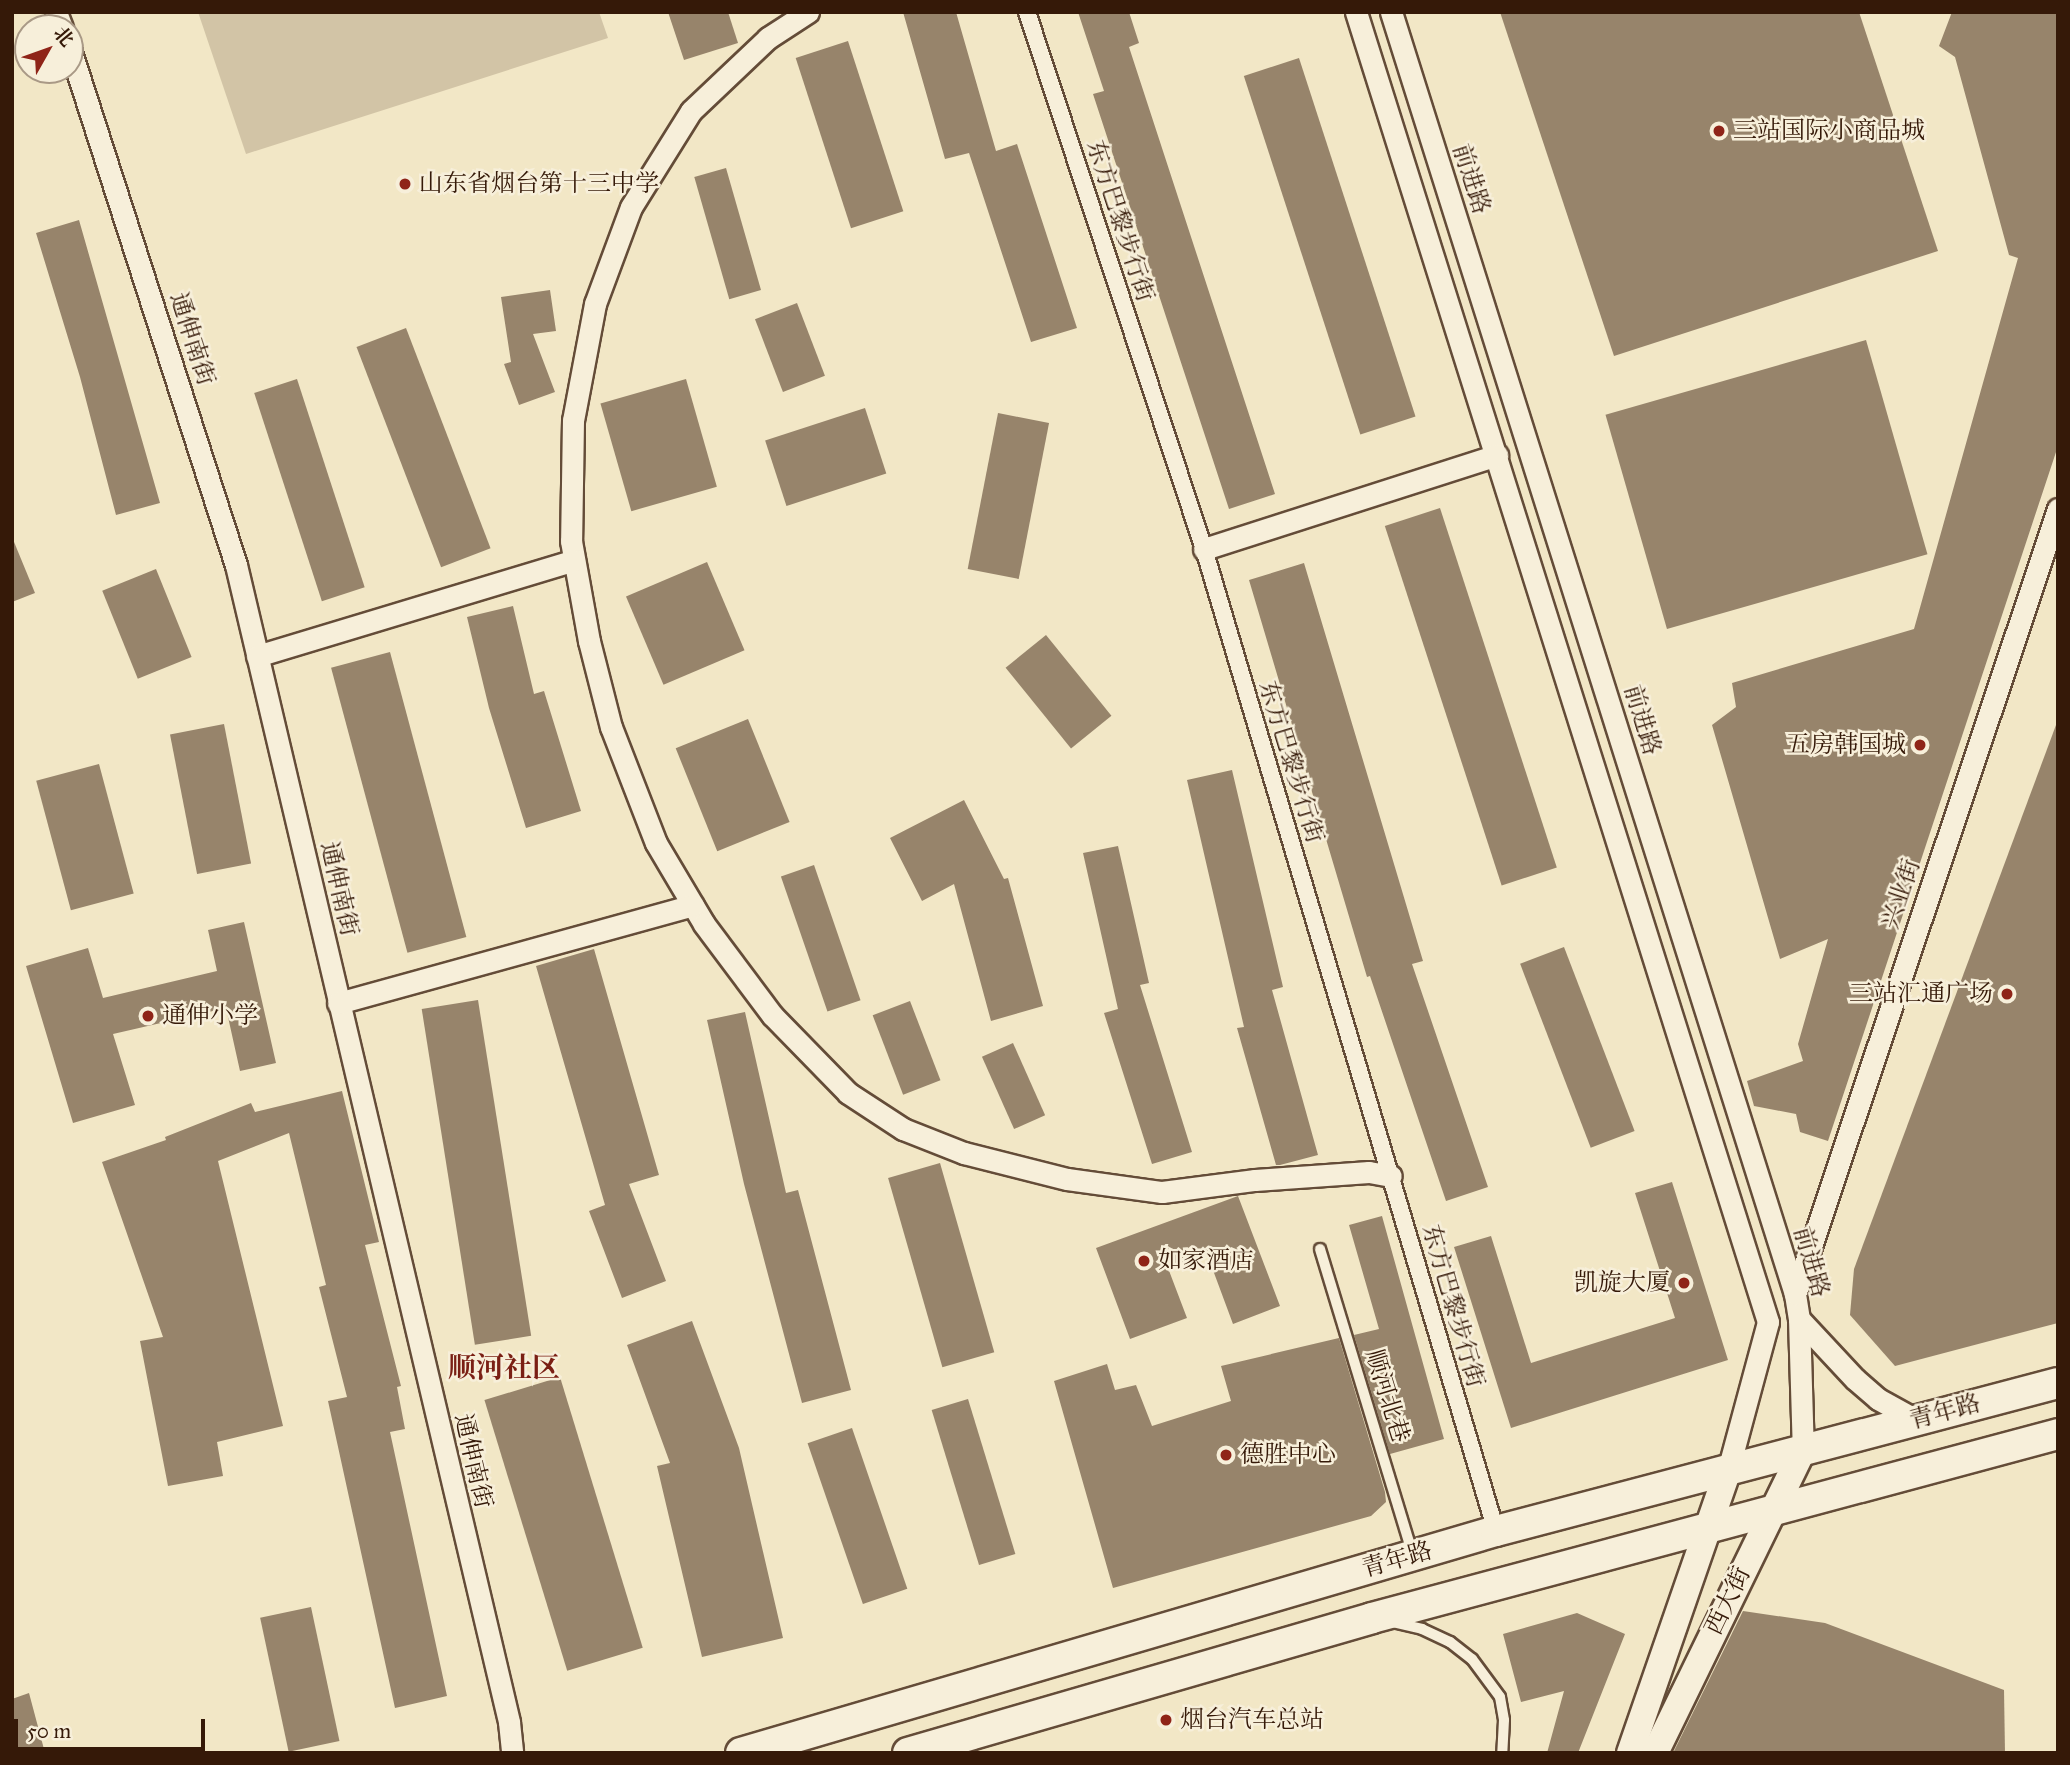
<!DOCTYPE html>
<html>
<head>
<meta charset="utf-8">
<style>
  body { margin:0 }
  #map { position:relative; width:2070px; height:1765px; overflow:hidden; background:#f2e7c6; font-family:"IM FELL Great Primer","Noto Serif SC",serif }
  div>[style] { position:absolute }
  .green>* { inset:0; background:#d2c4a6 }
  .building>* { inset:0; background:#97846b; transform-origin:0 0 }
  .roads { filter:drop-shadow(2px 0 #644c38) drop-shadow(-2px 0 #644c38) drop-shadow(0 2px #644c38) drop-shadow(0 -2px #644c38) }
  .service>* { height:10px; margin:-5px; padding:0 5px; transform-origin:5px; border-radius:5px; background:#f7efda }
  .pedestrian>* { height:16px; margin:-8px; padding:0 8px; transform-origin:8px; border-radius:8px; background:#f7efda }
  .minor>* { height:21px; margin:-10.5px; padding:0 10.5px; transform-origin:10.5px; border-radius:10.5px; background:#f7efda }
  .tertiary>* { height:26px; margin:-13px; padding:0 13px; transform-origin:13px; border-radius:13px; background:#f7efda }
  .secondary>* { height:30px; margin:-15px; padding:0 15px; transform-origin:15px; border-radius:15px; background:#f7efda }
  .dots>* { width:19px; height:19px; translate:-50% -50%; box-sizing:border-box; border:4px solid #f7efda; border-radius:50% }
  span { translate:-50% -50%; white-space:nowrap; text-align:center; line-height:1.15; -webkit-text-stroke:5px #f7efda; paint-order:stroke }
  .poi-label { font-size:24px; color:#351908 }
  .left { translate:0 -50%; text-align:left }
  .right { translate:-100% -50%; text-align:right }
  .street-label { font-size:24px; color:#351908 }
  .quarter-label { font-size:28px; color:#7a1f14; font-weight:700 }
  .frame { position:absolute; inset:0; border:14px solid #351908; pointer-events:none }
  .north { position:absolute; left:14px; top:14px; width:70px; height:70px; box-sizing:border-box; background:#f7efda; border:2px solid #a99986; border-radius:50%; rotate:50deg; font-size:19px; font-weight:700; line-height:28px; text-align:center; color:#351908 }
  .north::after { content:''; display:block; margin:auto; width:24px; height:32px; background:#8f2418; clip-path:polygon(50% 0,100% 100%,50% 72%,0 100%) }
  .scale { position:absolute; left:14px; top:1719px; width:191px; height:32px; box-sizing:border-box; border:4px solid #351908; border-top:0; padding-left:9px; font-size:21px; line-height:24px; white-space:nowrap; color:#351908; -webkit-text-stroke:5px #f7efda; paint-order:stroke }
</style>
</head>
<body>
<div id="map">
  <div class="green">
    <div style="clip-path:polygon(198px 12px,599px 12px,608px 38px,246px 154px)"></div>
  </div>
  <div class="building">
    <div style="clip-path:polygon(668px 12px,728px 12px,738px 43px,684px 60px)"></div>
    <div style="clip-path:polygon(903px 12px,956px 12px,996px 151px,1017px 144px,1077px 328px,1031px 342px,969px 153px,945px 159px)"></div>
    <div style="clip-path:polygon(1078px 12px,1129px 12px,1139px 43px,1129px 47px,1275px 494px,1229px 509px,1093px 94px,1104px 91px)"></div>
    <div style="clip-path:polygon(1500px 12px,1859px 12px,1938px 251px,1614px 356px)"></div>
    <div style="clip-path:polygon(1952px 12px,2058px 12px,2058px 446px,1828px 1141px,1800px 1132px,1796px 1114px,1754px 1106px,1747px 1081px,1803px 1061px,1798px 1044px,1828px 939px,1780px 959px,1712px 725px,1736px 707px,1732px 683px,1914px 629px,2018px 258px,2009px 255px,1955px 57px,1939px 46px)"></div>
    <div style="left:848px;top:41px;width:179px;height:55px;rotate:72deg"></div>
    <div style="left:1299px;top:58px;width:377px;height:58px;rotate:72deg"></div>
    <div style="left:726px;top:168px;width:127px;height:33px;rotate:74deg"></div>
    <div style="clip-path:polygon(79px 220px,160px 503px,116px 515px,80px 377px,36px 233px)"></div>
    <div style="clip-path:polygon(550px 290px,556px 331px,533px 334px,555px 392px,519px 405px,504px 364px,511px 362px,501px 297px)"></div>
    <div style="left:797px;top:303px;width:78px;height:45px;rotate:69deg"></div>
    <div style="left:406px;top:328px;width:236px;height:53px;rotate:69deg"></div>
    <div style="left:1866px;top:340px;width:223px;height:271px;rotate:74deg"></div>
    <div style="left:297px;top:379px;width:219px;height:45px;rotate:72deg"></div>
    <div style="left:686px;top:379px;width:112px;height:89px;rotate:74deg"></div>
    <div style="left:865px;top:408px;width:69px;height:105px;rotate:72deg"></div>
    <div style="left:998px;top:413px;width:52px;height:159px;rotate:11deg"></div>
    <div style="left:1440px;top:508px;width:378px;height:58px;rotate:72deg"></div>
    <div style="clip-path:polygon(12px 537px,35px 593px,12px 602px)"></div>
    <div style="left:707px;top:562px;width:96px;height:88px;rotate:67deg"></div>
    <div style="clip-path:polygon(1304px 563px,1423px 961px,1412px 964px,1488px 1187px,1446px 1201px,1370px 976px,1367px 977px,1249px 580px)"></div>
    <div style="left:156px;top:569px;width:95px;height:58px;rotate:68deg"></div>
    <div style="clip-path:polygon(513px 606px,534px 694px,544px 691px,581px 811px,526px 828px,489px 708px,467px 617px)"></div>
    <div style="left:1046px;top:635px;width:104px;height:52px;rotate:51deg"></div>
    <div style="left:390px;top:652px;width:295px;height:61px;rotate:75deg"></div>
    <div style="left:748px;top:719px;width:111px;height:78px;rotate:68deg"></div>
    <div style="left:224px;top:724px;width:142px;height:55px;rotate:79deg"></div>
    <div style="clip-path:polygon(2056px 725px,2058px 1323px,1895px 1366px,1850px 1315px,1854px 1269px)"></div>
    <div style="left:99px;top:764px;width:134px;height:65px;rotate:75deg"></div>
    <div style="clip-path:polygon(1232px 770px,1283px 987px,1272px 990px,1318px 1155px,1280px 1165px,1276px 1165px,1237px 1028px,1244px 1027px,1187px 780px)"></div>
    <div style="clip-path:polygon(964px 800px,1004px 879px,1008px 878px,1043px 1006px,991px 1021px,954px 884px,922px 901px,890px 838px)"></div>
    <div style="clip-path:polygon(1118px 846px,1149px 983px,1140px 985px,1192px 1152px,1152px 1164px,1104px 1013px,1118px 1009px,1083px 853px)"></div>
    <div style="left:814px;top:865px;width:143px;height:35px;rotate:71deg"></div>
    <div style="clip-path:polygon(244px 922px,276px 1063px,240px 1071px,226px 1008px,113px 1034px,135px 1105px,73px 1123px,26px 966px,88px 948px,103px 998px,217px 971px,208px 930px)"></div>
    <div style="left:1564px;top:947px;width:197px;height:47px;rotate:69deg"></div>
    <div style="clip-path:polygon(594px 949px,659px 1175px,629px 1184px,666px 1281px,622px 1298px,589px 1211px,605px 1205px,536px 966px)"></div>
    <div style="left:478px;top:1000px;width:340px;height:57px;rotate:81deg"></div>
    <div style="left:910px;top:1001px;width:85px;height:40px;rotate:69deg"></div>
    <div style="clip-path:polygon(745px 1012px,786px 1193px,798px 1190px,851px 1390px,802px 1403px,744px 1184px,707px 1020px)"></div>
    <div style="left:1013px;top:1043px;width:79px;height:34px;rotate:66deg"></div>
    <div style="clip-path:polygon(342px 1091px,379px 1242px,365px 1245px,401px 1386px,397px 1387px,405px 1429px,390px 1432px,447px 1696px,395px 1708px,328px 1401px,347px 1397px,319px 1287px,326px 1285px,289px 1133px,218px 1161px,283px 1426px,217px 1442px,223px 1476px,168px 1486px,140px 1341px,163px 1337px,102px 1162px,166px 1140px,165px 1137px,251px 1103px,255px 1112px)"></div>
    <div style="left:940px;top:1163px;width:197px;height:54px;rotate:74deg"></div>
    <div style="clip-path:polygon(1672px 1182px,1728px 1360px,1511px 1428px,1454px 1247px,1491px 1236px,1531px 1363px,1675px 1318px,1635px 1193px)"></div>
    <div style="clip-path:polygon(1238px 1196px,1280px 1306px,1233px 1324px,1207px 1254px,1168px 1268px,1187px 1318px,1130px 1339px,1096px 1248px)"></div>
    <div style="clip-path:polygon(1382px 1216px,1444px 1439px,1390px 1454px,1354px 1335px,1379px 1329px,1349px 1225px)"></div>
    <div style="clip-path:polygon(692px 1321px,739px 1448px,783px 1638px,702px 1657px,657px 1466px,670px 1463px,627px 1345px)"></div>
    <div style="clip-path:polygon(1339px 1338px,1385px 1492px,1386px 1502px,1371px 1516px,1113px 1588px,1054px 1381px,1107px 1364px,1115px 1390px,1136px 1385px,1152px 1426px,1231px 1401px,1221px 1366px)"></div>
    <div style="left:560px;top:1377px;width:283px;height:79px;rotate:73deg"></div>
    <div style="left:968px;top:1399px;width:162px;height:38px;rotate:73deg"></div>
    <div style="left:852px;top:1428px;width:170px;height:47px;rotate:71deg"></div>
    <div style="left:311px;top:1607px;width:137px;height:52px;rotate:78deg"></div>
    <div style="clip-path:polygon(1743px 1611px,1825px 1623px,2004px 1690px,2005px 1753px,1673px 1753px)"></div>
    <div style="clip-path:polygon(1577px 1613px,1625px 1634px,1578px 1753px,1547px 1753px,1564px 1691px,1521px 1702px,1503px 1634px)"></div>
    <div style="clip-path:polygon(29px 1693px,45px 1753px,12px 1753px,12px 1699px)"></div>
  </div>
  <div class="roads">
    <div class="service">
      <div style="left:1320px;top:1249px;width:317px;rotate:73.1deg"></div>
      <div style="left:1392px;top:1622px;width:31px;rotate:13deg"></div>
      <div style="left:1422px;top:1629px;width:31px;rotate:25deg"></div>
      <div style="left:1450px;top:1642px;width:28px;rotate:38deg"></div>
      <div style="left:1472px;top:1659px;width:47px;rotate:53.6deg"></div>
      <div style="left:1500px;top:1697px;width:23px;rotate:80deg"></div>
      <div style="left:1504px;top:1720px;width:33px;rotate:93deg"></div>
    </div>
    <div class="pedestrian">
      <div style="left:1027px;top:12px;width:565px;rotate:71.76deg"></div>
      <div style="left:1204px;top:549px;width:1024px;rotate:73.44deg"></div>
    </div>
    <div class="minor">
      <div style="left:56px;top:12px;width:17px;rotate:69deg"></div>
      <div style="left:808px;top:12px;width:48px;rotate:147deg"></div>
      <div style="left:768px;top:38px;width:106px;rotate:136.5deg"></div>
      <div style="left:691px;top:111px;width:113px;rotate:122deg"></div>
      <div style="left:631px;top:207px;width:103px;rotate:110.4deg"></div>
      <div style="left:595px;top:304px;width:118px;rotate:100.7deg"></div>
      <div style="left:573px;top:420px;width:121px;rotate:90.9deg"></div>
      <div style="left:571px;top:541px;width:102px;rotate:79.8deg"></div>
      <div style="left:589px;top:641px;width:89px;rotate:75.7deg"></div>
      <div style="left:611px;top:727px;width:124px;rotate:68.8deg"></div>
      <div style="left:656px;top:843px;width:94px;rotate:59.3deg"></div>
      <div style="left:704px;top:924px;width:114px;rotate:53.2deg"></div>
      <div style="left:772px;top:1015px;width:109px;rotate:45.7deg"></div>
      <div style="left:848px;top:1093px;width:66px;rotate:33.2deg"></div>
      <div style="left:903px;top:1129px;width:66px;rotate:21.5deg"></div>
      <div style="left:964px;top:1153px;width:106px;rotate:14.2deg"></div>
      <div style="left:1067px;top:1179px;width:96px;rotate:7.8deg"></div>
      <div style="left:1162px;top:1192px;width:94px;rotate:-7.4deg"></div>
      <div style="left:1255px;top:1180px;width:114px;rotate:-4deg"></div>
      <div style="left:1369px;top:1172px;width:22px;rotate:10deg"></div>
      <div style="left:1356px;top:12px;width:1373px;rotate:72.54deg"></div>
      <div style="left:1768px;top:1322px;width:153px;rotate:105.1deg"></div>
      <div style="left:1391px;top:12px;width:1344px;rotate:72.51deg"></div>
      <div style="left:1795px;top:1294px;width:25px;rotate:81deg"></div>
      <div style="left:1799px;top:1319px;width:131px;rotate:88.3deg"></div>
      <div style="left:70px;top:49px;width:542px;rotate:72.17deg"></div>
      <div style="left:236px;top:565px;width:1189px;rotate:76.72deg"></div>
      <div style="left:509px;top:1722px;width:31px;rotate:84deg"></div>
      <div style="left:1204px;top:549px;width:308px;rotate:-17.8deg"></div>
      <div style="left:257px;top:656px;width:331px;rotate:-16.8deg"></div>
      <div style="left:338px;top:1003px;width:368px;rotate:-15.4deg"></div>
      <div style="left:1795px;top:1294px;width:828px;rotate:-71.48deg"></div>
      <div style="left:1799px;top:1319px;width:82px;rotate:47deg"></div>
      <div style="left:1855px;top:1379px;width:30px;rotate:41deg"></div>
      <div style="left:1878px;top:1399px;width:43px;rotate:28.9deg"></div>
    </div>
    <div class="tertiary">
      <div style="left:1630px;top:1753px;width:299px;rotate:-70.9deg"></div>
      <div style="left:1655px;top:1753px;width:337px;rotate:-64deg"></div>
    </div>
    <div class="secondary">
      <div style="left:741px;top:1753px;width:787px;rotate:-16.39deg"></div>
      <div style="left:1496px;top:1531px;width:581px;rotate:-14.75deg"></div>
      <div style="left:908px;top:1753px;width:483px;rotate:-16.2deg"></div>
      <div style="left:1372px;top:1618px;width:710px;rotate:-15.01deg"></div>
    </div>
  </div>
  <div class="dots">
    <div style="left:1719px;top:131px;background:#8f2418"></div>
    <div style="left:405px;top:184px;background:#8f2418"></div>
    <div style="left:1920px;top:745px;background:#8f2418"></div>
    <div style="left:2007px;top:994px;background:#8f2418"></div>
    <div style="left:148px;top:1016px;background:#8f2418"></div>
    <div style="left:1144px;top:1261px;background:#8f2418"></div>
    <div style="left:1684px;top:1283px;background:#8f2418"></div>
    <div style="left:1226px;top:1455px;background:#8f2418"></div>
    <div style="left:1166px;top:1720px;background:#8f2418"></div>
  </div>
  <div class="poi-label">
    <span class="left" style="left:1733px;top:131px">三站国际小商品城</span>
    <span class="left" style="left:419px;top:184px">山东省烟台第十三中学</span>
    <span class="right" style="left:1906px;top:745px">五房韩国城</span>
    <span class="right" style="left:1993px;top:994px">三站汇通广场</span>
    <span class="left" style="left:162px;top:1016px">通伸小学</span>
    <span class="left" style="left:1158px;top:1261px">如家酒店</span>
    <span class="right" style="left:1670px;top:1283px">凯旋大厦</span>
    <span class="left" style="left:1240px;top:1455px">德胜中心</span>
    <span class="left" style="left:1180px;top:1720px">烟台汽车总站</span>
  </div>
  <div class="street-label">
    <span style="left:1471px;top:179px;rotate:72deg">前进路</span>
    <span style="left:1120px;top:221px;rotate:72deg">东方巴黎步行街</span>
    <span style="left:192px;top:339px;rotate:72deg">通伸南街</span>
    <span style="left:1642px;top:720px;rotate:73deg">前进路</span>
    <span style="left:1291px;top:762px;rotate:73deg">东方巴黎步行街</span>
    <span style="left:339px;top:889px;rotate:77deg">通伸南街</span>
    <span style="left:1901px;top:894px;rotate:-71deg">兴业街</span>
    <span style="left:1811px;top:1262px;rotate:74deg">前进路</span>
    <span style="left:1453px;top:1306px;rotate:74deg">东方巴黎步行街</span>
    <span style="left:1387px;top:1396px;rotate:73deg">顺河北巷</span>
    <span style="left:1945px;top:1412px;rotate:-15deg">青年路</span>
    <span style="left:473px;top:1461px;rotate:77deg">通伸南街</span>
    <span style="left:1397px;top:1560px;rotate:-16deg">青年路</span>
    <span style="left:1728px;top:1601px;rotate:-64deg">西大街</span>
  </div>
  <div class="quarter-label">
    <span style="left:504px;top:1368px">顺河社区</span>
  </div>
  <div class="frame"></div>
  <div class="north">北</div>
  <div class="scale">50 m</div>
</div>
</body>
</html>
